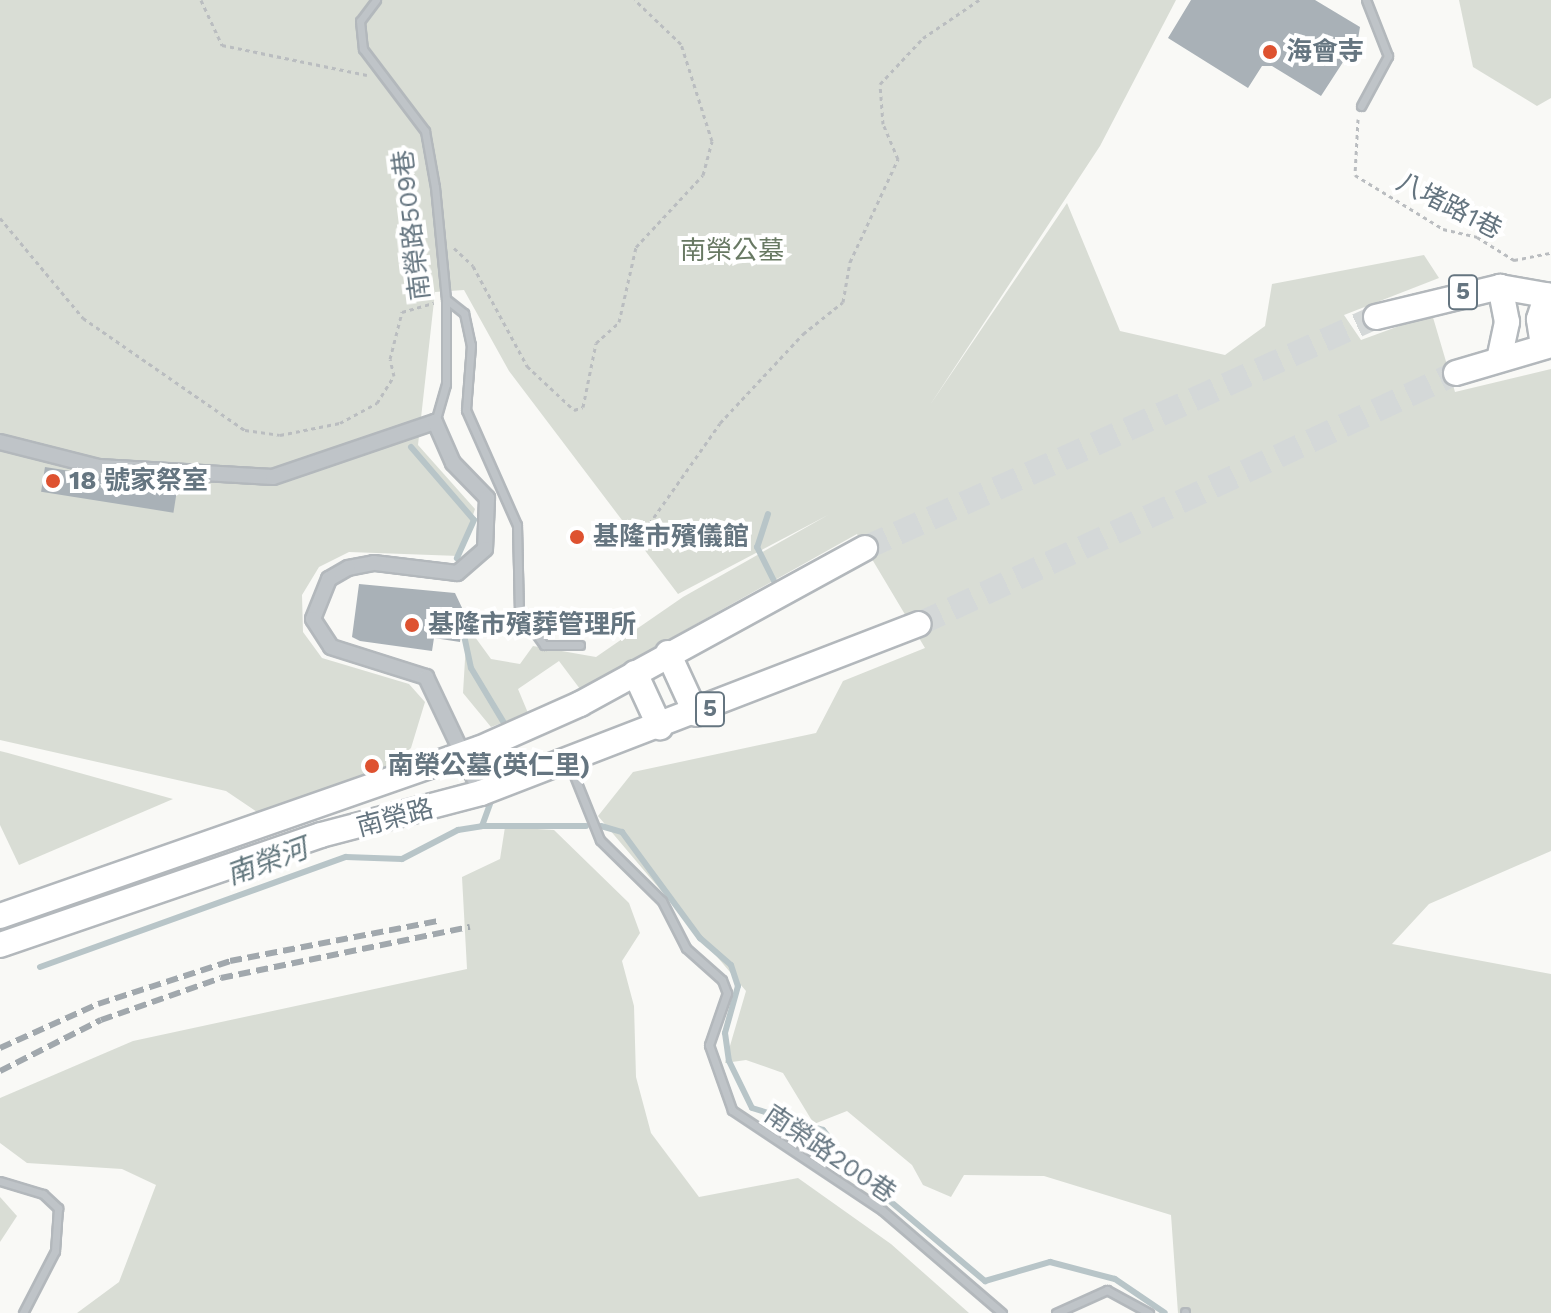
<!DOCTYPE html>
<html>
<head>
<meta charset="utf-8">
<style>
  body { margin:0 }
  #map { position:relative; width:1551px; height:1313px; overflow:hidden; background:#f9f9f6; font-family:"Work Sans","Noto Sans TC",sans-serif }
  div>[style] { position:absolute }
  .green>* { inset:0; background:#d9ddd5 }
  .stream>* { height:6px; margin:-3px; padding:0 3px; transform-origin:3px; border-radius:3px; background:#b8c5c8 }
  .building>* { inset:0; background:#a9b1b7; transform-origin:0 0 }
  .primary-tunnel>* { height:24px; margin-top:-12px; transform-origin:0; background:repeating-linear-gradient(90deg,#d4d8d8 0 24px,transparent 0 36px) }
  .path>* { height:3px; margin-top:-1.5px; transform-origin:0; background:repeating-linear-gradient(90deg,#babdc0 0 4px,transparent 0 8px) }
  .roads { filter:drop-shadow(2px 0 #b3b8bc) drop-shadow(-2px 0 #b3b8bc) drop-shadow(0 2px #b3b8bc) drop-shadow(0 -2px #b3b8bc) }
  .lane>* { height:7px; margin:-3.5px; padding:0 3.5px; transform-origin:3.5px; border-radius:3.5px; background:#bfc4c8 }
  .street>* { height:14px; margin:-7px; padding:0 7px; transform-origin:7px; border-radius:7px; background:#bfc4c8 }
  .primary>* { height:24px; margin:-12px; padding:0 12px; transform-origin:12px; border-radius:12px; background:#fff }
  .rail>* { height:6px; margin-top:-3px; transform-origin:0; background:repeating-linear-gradient(90deg,#a1a8ad 0 12px,transparent 0 18px) }
  .dots>* { width:22px; height:22px; translate:-50% -50%; box-sizing:border-box; border:4px solid #fff; border-radius:50% }
  span { translate:-50% -50%; white-space:nowrap; text-align:center; line-height:1.15; -webkit-text-stroke:8px #fff; paint-order:stroke }
  .shield-label span { padding:2px 6px; background:#fff; border:2px solid; border-radius:6px; -webkit-text-stroke-width:0 }
  .shield-label { font-size:24px; color:#657580; font-weight:700 }
  .poi-label { font-size:26px; color:#657580; font-weight:700 }
  .left { translate:0 -50%; text-align:left }
  .street-label { font-size:26px; color:#657580 }
  .park-label { font-size:26px; color:#687963 }
  .water-label { font-size:28px; color:#5f747b; font-style:italic }
</style>
</head>
<body>
<div id="map">
  <div class="green">
    <div style="clip-path:polygon(0 0,1176px 0,1100px 146px,930px 405px,1067px 203px,1120px 331px,1225px 355px,1265px 326px,1272px 284px,1424px 255px,1439px 278px,1344px 315px,1361px 340px,1432px 314px,1455px 392px,1551px 369px,1551px 851px,1429px 904px,1392px 944px,1551px 974px,1551px 1313px,1178px 1313px,1171px 1215px,1044px 1176px,964px 1175px,951px 1197px,923px 1185px,912px 1165px,847px 1111px,814px 1124px,783px 1073px,746px 1060px,725px 1063px,746px 991px,598px 816px,633px 772px,816px 733px,843px 681px,925px 648px,857px 534px,580px 689px,559px 661px,518px 689px,528px 713px,491px 727px,463px 693px,467px 626px,491px 659px,520px 664px,533px 646px,596px 657px,683px 597px,828px 515px,678px 594px,509px 371px,464px 290px,435px 292px,418px 445px,475px 509px,459px 556px,349px 552px,319px 567px,302px 595px,303px 632px,322px 658px,409px 684px,425px 702px,411px 748px,385px 770px,263px 816px,226px 791px,0 740px)"></div>
    <div style="clip-path:polygon(1459px 0,1551px 0,1551px 98px,1537px 106px,1473px 67px)"></div>
    <div style="clip-path:polygon(0 751px,8px 753px,173px 799px,19px 865px,0 825px)"></div>
    <div style="clip-path:polygon(505px 827px,554px 830px,629px 903px,640px 933px,622px 961px,634px 1006px,636px 1077px,651px 1133px,699px 1197px,798px 1178px,891px 1244px,969px 1313px,77px 1313px,119px 1282px,156px 1185px,122px 1169px,27px 1163px,0 1143px,0 1098px,133px 1041px,467px 969px,462px 877px,500px 859px)"></div>
    <div style="clip-path:polygon(0 1197px,17px 1216px,0 1242px)"></div>
  </div>
  <div class="stream">
    <div style="left:411px;top:447px;width:96px;rotate:49.2deg"></div>
    <div style="left:474px;top:520px;width:42px;rotate:114.1deg"></div>
    <div style="left:768px;top:514px;width:35px;rotate:108deg"></div>
    <div style="left:757px;top:547px;width:40px;rotate:63.4deg"></div>
    <div style="left:462px;top:626px;width:43px;rotate:77.9deg"></div>
    <div style="left:471px;top:668px;width:64px;rotate:59deg"></div>
    <div style="left:482px;top:826px;width:104px"></div>
    <div style="left:601px;top:826px;width:22px;rotate:16deg"></div>
    <div style="left:622px;top:832px;width:132px;rotate:53.7deg"></div>
    <div style="left:700px;top:938px;width:41px;rotate:41.1deg"></div>
    <div style="left:731px;top:965px;width:22px;rotate:72deg"></div>
    <div style="left:738px;top:986px;width:49px;rotate:105.5deg"></div>
    <div style="left:725px;top:1033px;width:28px;rotate:82deg"></div>
    <div style="left:729px;top:1061px;width:52px;rotate:63.9deg"></div>
    <div style="left:752px;top:1108px;width:74px;rotate:17.2deg"></div>
    <div style="left:823px;top:1130px;width:58px;rotate:51.3deg"></div>
    <div style="left:859px;top:1175px;width:165px;rotate:40.1deg"></div>
    <div style="left:985px;top:1281px;width:68px;rotate:-16.3deg"></div>
    <div style="left:1050px;top:1262px;width:67px;rotate:14.7deg"></div>
    <div style="left:1115px;top:1279px;width:60px;rotate:34.2deg"></div>
    <div style="left:40px;top:967px;width:325px;rotate:-19.8deg"></div>
    <div style="left:346px;top:857px;width:56px;rotate:2deg"></div>
    <div style="left:402px;top:859px;width:63px;rotate:-27.4deg"></div>
    <div style="left:458px;top:830px;width:24px;rotate:-9deg"></div>
    <div style="left:482px;top:826px;width:30px;rotate:-70deg"></div>
  </div>
  <div class="building">
    <div style="clip-path:polygon(1191px 0,1315px 0,1360px 27px,1358px 39px,1321px 96px,1272px 66px,1262px 66px,1248px 88px,1168px 38px)"></div>
    <div style="left:45px;top:467px;width:134px;height:25px;rotate:9deg"></div>
    <div style="clip-path:polygon(359px 584px,455px 593px,464px 612px,460px 642px,434px 638px,432px 651px,360px 641px,352px 637px)"></div>
  </div>
  <div class="primary-tunnel">
    <div style="left:865px;top:548px;width:561px;rotate:-24.33deg"></div>
    <div style="left:919px;top:624px;width:593px;rotate:-25.05deg"></div>
  </div>
  <div class="path">
    <div style="left:201px;top:0;width:50px;rotate:65deg"></div>
    <div style="left:222px;top:45px;width:148px;rotate:11.7deg"></div>
    <div style="left:1358px;top:119px;width:56px;rotate:93.1deg"></div>
    <div style="left:1355px;top:175px;width:103px;rotate:31.5deg"></div>
    <div style="left:1443px;top:229px;width:35px;rotate:13deg"></div>
    <div style="left:1477px;top:237px;width:44px;rotate:31.9deg"></div>
    <div style="left:1514px;top:260px;width:38px;rotate:-11deg"></div>
    <div style="left:0;top:218px;width:130px;rotate:50.3deg"></div>
    <div style="left:83px;top:318px;width:197px;rotate:34.7deg"></div>
    <div style="left:245px;top:430px;width:35px;rotate:8deg"></div>
    <div style="left:280px;top:435px;width:61px;rotate:-11.3deg"></div>
    <div style="left:340px;top:423px;width:42px;rotate:-28.4deg"></div>
    <div style="left:377px;top:403px;width:32px;rotate:-58deg"></div>
    <div style="left:394px;top:376px;width:17px;rotate:-103deg"></div>
    <div style="left:390px;top:359px;width:49px;rotate:-75.7deg"></div>
    <div style="left:402px;top:312px;width:33px;rotate:-16deg"></div>
    <div style="left:454px;top:248px;width:26px;rotate:43deg"></div>
    <div style="left:473px;top:266px;width:114px;rotate:61.6deg"></div>
    <div style="left:527px;top:366px;width:64px;rotate:43.1deg"></div>
    <div style="left:574px;top:410px;width:9px;rotate:-18deg"></div>
    <div style="left:583px;top:407px;width:65px;rotate:-78.5deg"></div>
    <div style="left:596px;top:343px;width:31px;rotate:-42deg"></div>
    <div style="left:619px;top:322px;width:77px;rotate:-77.2deg"></div>
    <div style="left:636px;top:247px;width:98px;rotate:-47.1deg"></div>
    <div style="left:703px;top:175px;width:35px;rotate:-75deg"></div>
    <div style="left:712px;top:141px;width:102px;rotate:-107.7deg"></div>
    <div style="left:681px;top:44px;width:64px;rotate:-136.3deg"></div>
    <div style="left:640px;top:537px;width:139px;rotate:-54.9deg"></div>
    <div style="left:720px;top:423px;width:122px;rotate:-47deg"></div>
    <div style="left:803px;top:334px;width:51px;rotate:-38.7deg"></div>
    <div style="left:843px;top:302px;width:41px;rotate:-80.1deg"></div>
    <div style="left:850px;top:262px;width:114px;rotate:-65deg"></div>
    <div style="left:898px;top:159px;width:38px;rotate:-113deg"></div>
    <div style="left:883px;top:124px;width:40px;rotate:-94.3deg"></div>
    <div style="left:880px;top:84px;width:63px;rotate:-46.9deg"></div>
    <div style="left:923px;top:38px;width:68px;rotate:-34.2deg"></div>
  </div>
  <div class="roads">
    <div class="lane">
      <div style="left:376px;top:0;width:26px;rotate:127deg"></div>
      <div style="left:360px;top:21px;width:28px;rotate:84deg"></div>
      <div style="left:363px;top:49px;width:103px;rotate:52.9deg"></div>
      <div style="left:425px;top:131px;width:57px;rotate:79.9deg"></div>
      <div style="left:435px;top:187px;width:113px;rotate:84.4deg"></div>
      <div style="left:446px;top:299px;width:85px;rotate:90deg"></div>
      <div style="left:446px;top:384px;width:40px;rotate:106deg"></div>
      <div style="left:1361px;top:106px;width:57px;rotate:-61.6deg"></div>
      <div style="left:1388px;top:56px;width:60px;rotate:-111.4deg"></div>
      <div style="left:446px;top:299px;width:23px;rotate:38deg"></div>
      <div style="left:464px;top:313px;width:33px;rotate:78deg"></div>
      <div style="left:471px;top:345px;width:65px;rotate:94.4deg"></div>
      <div style="left:466px;top:410px;width:126px;rotate:66.1deg"></div>
      <div style="left:517px;top:525px;width:85px;rotate:88.7deg"></div>
      <div style="left:519px;top:610px;width:43px;rotate:54.5deg"></div>
      <div style="left:544px;top:645px;width:36px"></div>
      <div style="left:569px;top:763px;width:83px;rotate:68.1deg"></div>
      <div style="left:600px;top:840px;width:87px;rotate:44.5deg"></div>
      <div style="left:662px;top:901px;width:53px;rotate:62.9deg"></div>
      <div style="left:686px;top:948px;width:48px;rotate:41.6deg"></div>
      <div style="left:722px;top:980px;width:14px;rotate:69deg"></div>
      <div style="left:727px;top:993px;width:55px;rotate:109.1deg"></div>
      <div style="left:709px;top:1045px;width:69px;rotate:70.5deg"></div>
      <div style="left:732px;top:1110px;width:180px;rotate:33.7deg"></div>
      <div style="left:882px;top:1210px;width:158px;rotate:40.6deg"></div>
      <div style="left:0;top:1181px;width:45px;rotate:16.8deg"></div>
      <div style="left:43px;top:1194px;width:21px;rotate:43deg"></div>
      <div style="left:58px;top:1208px;width:43px;rotate:94deg"></div>
      <div style="left:55px;top:1251px;width:70px;rotate:117.3deg"></div>
      <div style="left:1056px;top:1313px;width:56px;rotate:-24.3deg"></div>
      <div style="left:1107px;top:1290px;width:48px;rotate:28.7deg"></div>
      <div style="left:1185px;top:1313px;width:1px;rotate:-90deg"></div>
    </div>
    <div class="street">
      <div style="left:0;top:442px;width:102px;rotate:14.2deg"></div>
      <div style="left:99px;top:467px;width:174px;rotate:3.3deg"></div>
      <div style="left:273px;top:477px;width:171px;rotate:-18.8deg"></div>
      <div style="left:435px;top:422px;width:45px;rotate:66.3deg"></div>
      <div style="left:453px;top:463px;width:49px;rotate:45.8deg"></div>
      <div style="left:487px;top:498px;width:51px;rotate:92.2deg"></div>
      <div style="left:485px;top:549px;width:37px;rotate:139deg"></div>
      <div style="left:457px;top:573px;width:84px;rotate:-173.1deg"></div>
      <div style="left:374px;top:563px;width:26px;rotate:169deg"></div>
      <div style="left:348px;top:568px;width:22px;rotate:150deg"></div>
      <div style="left:329px;top:579px;width:43px;rotate:111.8deg"></div>
      <div style="left:313px;top:619px;width:33px;rotate:57deg"></div>
      <div style="left:331px;top:647px;width:100px;rotate:17.5deg"></div>
      <div style="left:426px;top:677px;width:128px;rotate:64.6deg"></div>
    </div>
    <div class="primary">
      <div style="left:1376px;top:317px;width:128px;rotate:-13.6deg"></div>
      <div style="left:1500px;top:287px;width:52px;rotate:10deg"></div>
      <div style="left:1543px;top:345px;width:26px;rotate:-99deg"></div>
      <div style="left:1539px;top:319px;width:25px;rotate:-72deg"></div>
      <div style="left:1500px;top:355px;width:34px;rotate:-78deg"></div>
      <div style="left:1507px;top:322px;width:36px;rotate:-101deg"></div>
      <div style="left:1456px;top:373px;width:99px;rotate:-16.4deg"></div>
      <div style="left:668px;top:653px;width:67px;rotate:65.3deg"></div>
      <div style="left:635px;top:673px;width:60px;rotate:65.2deg"></div>
      <div style="left:0;top:916px;width:509px;rotate:-19.25deg"></div>
      <div style="left:481px;top:748px;width:108px;rotate:-24deg"></div>
      <div style="left:580px;top:704px;width:325px;rotate:-28.7deg"></div>
      <div style="left:0;top:945px;width:339px;rotate:-18.9deg"></div>
      <div style="left:321px;top:835px;width:165px;rotate:-14.7deg"></div>
      <div style="left:481px;top:793px;width:469px;rotate:-21.1deg"></div>
    </div>
  </div>
  <div class="rail">
    <div style="left:0;top:1048px;width:107px;rotate:-24.2deg"></div>
    <div style="left:98px;top:1004px;width:139px;rotate:-18deg"></div>
    <div style="left:230px;top:961px;width:211px;rotate:-10.9deg"></div>
    <div style="left:0;top:1071px;width:113px;rotate:-26.8deg"></div>
    <div style="left:101px;top:1020px;width:127px;rotate:-19.3deg"></div>
    <div style="left:221px;top:978px;width:254px;rotate:-11.6deg"></div>
  </div>
  <div class="dots">
    <div style="left:1270px;top:52px;background:#de5230"></div>
    <div style="left:53px;top:481px;background:#de5230"></div>
    <div style="left:577px;top:537px;background:#de5230"></div>
    <div style="left:412px;top:625px;background:#de5230"></div>
    <div style="left:372px;top:766px;background:#de5230"></div>
  </div>
  <div class="shield-label">
    <span style="left:1463px;top:292px">5</span>
    <span style="left:710px;top:709px">5</span>
  </div>
  <div class="poi-label">
    <span class="left" style="left:1286px;top:52px">海會寺</span>
    <span class="left" style="left:69px;top:481px">18 號家祭室</span>
    <span class="left" style="left:593px;top:537px">基隆市殯儀館</span>
    <span class="left" style="left:428px;top:625px">基隆市殯葬管理所</span>
    <span class="left" style="left:388px;top:766px">南榮公墓(英仁里)</span>
  </div>
  <div class="street-label">
    <span style="left:1449px;top:206px;rotate:27deg">八堵路1巷</span>
    <span style="left:412px;top:225px;rotate:-97deg">南榮路509巷</span>
    <span style="left:395px;top:818px;rotate:-15deg">南榮路</span>
    <span style="left:830px;top:1154px;rotate:34deg">南榮路200巷</span>
  </div>
  <div class="park-label">
    <span style="left:732px;top:251px">南榮公墓</span>
  </div>
  <div class="water-label">
    <span style="left:267px;top:862px;rotate:-20deg">南榮河</span>
  </div>
</div>
</body>
</html>
